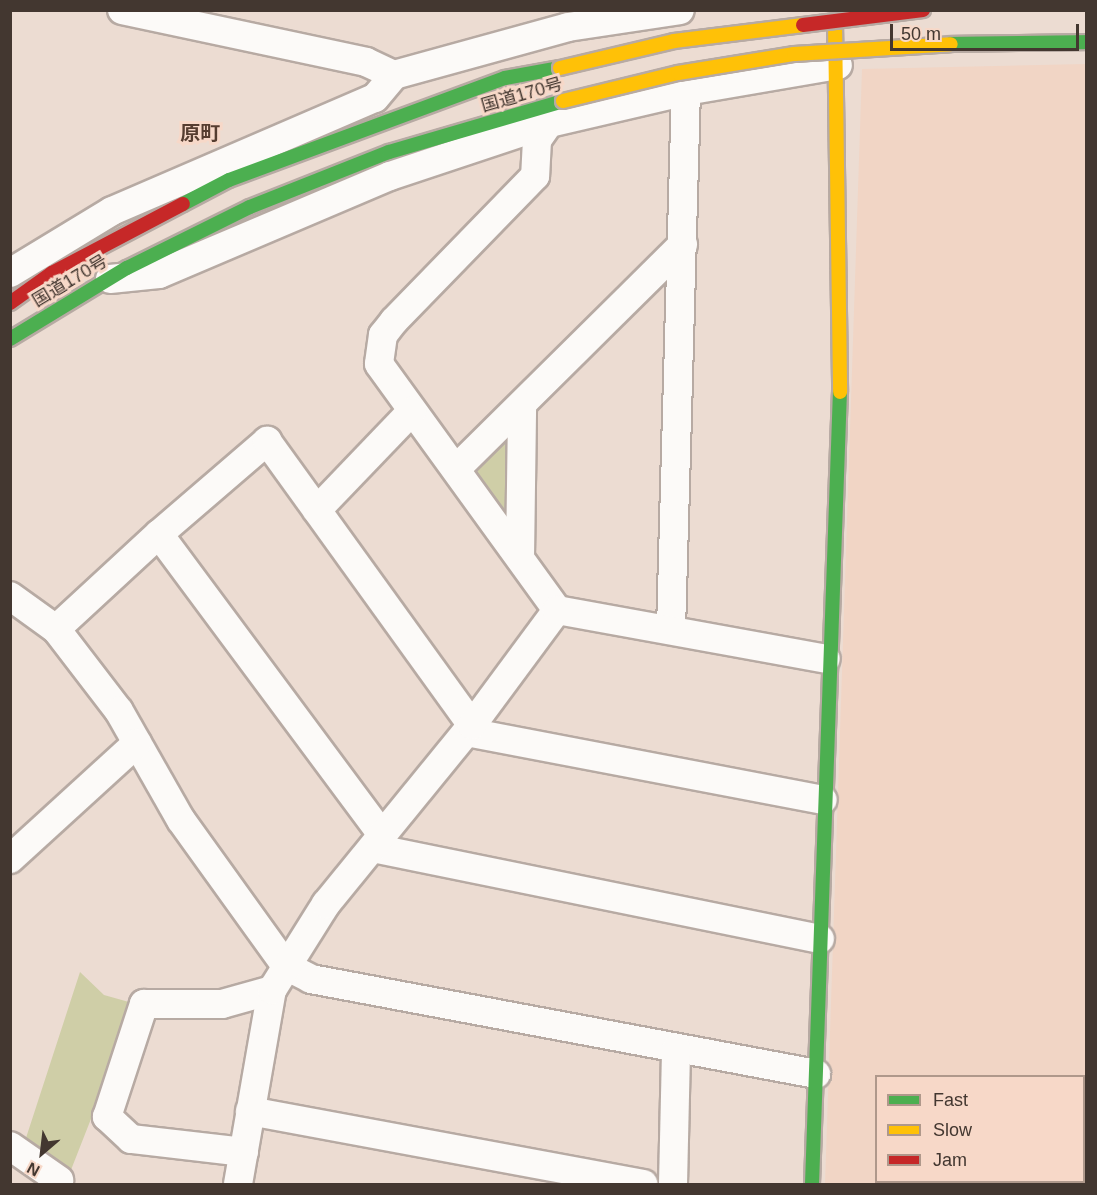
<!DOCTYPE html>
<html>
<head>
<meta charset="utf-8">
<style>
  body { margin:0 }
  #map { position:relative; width:1097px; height:1195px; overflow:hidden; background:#ecdcd2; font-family:Helvetica,"Noto Sans JP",sans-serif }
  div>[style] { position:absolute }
  .built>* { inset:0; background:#f1d5c5 }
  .green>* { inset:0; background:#cfcea7 }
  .roads { filter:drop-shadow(2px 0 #b7aaa3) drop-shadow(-2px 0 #b7aaa3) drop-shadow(0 2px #b7aaa3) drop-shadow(0 -2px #b7aaa3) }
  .street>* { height:28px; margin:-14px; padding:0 14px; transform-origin:14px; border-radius:14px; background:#fcfaf8 }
  .fast>* { height:14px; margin:-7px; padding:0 7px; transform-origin:7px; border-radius:7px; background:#4caf50 }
  .slow>* { height:14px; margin:-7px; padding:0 7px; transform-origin:7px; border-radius:7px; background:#ffc107 }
  .jam>* { height:14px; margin:-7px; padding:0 7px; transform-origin:7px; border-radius:7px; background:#c62828 }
  .bridges { filter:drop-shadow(2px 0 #b7aaa3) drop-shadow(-2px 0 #b7aaa3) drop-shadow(0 2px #b7aaa3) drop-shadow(0 -2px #b7aaa3) }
  .fast-bridge>* { height:14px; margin:-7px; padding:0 7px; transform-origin:7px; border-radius:7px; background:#4caf50 }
  .slow-bridge>* { height:14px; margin:-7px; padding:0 7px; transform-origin:7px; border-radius:7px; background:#ffc107 }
  .jam-bridge>* { height:14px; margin:-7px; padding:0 7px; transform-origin:7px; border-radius:7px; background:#c62828 }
  span { translate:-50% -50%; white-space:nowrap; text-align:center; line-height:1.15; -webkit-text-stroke:6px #f7d8c8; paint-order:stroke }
  .street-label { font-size:18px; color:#433730 }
  .neighbourhood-label { font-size:20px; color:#563d30; font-weight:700 }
  .frame { position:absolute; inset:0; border:12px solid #433730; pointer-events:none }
  .legend { position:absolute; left:875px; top:1075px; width:210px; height:108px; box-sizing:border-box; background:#f7d8c8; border:2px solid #af988b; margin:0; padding:8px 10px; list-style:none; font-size:18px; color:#433730 }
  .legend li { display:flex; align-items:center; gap:12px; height:30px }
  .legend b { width:30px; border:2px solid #af988b }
  .north { position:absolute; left:12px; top:1123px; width:60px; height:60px; -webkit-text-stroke:4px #f7d8c8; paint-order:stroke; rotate:208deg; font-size:16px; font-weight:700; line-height:24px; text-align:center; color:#433730 }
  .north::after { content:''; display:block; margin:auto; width:21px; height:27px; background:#433730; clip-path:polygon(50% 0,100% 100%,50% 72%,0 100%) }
  .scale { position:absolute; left:890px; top:24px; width:189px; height:27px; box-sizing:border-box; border:3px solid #433730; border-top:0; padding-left:8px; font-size:18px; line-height:21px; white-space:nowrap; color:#433730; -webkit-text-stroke:4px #f7d8c8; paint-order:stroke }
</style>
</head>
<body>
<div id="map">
  <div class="built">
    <div style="clip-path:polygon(evenodd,1086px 64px,1086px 1184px,825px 1184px,862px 69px,1086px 64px,876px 1076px,1084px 1076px,1084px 1182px,876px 1182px,876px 1076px)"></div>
  </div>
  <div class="green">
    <div style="clip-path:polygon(513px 421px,517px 538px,463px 468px)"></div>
    <div style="clip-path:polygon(80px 972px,104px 995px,136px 1004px,69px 1175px,25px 1141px)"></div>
  </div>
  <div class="roads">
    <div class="street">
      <div style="left:122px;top:10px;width:249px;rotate:12deg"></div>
      <div style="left:366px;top:62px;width:31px;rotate:25deg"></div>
      <div style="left:549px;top:123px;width:21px;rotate:125deg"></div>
      <div style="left:537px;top:140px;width:36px;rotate:93deg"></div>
      <div style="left:535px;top:176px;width:202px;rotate:134.2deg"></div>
      <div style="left:394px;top:321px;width:18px;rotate:128deg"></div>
      <div style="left:383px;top:335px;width:29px;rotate:98deg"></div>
      <div style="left:379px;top:364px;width:304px;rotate:54.1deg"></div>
      <div style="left:10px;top:273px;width:119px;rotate:-31.3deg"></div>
      <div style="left:112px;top:211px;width:286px;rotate:-23.3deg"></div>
      <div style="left:375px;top:98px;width:30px;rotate:-50deg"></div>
      <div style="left:394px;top:75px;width:180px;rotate:-15.4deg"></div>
      <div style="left:568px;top:27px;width:113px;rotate:-8.6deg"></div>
      <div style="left:110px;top:279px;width:49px;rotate:-5.8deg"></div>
      <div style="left:159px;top:274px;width:251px;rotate:-23deg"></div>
      <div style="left:390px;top:176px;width:168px;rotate:-18.4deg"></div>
      <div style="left:549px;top:123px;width:141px;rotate:-13.1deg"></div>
      <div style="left:686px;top:91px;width:154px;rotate:-9.7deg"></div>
      <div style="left:457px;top:468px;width:318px;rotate:-44.7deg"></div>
      <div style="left:317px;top:510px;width:137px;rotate:-46.2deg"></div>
      <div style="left:520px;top:557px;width:150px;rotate:-89.2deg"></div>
      <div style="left:10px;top:596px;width:57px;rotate:35.7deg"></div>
      <div style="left:56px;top:629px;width:103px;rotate:52.5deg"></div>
      <div style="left:119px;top:711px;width:125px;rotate:60.4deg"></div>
      <div style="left:181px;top:820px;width:180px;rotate:54.3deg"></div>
      <div style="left:286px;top:966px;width:28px;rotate:27deg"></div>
      <div style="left:311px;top:979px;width:514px;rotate:10.65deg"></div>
      <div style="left:56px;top:629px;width:140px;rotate:-42.7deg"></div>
      <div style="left:671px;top:630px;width:539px;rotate:-88.41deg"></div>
      <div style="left:467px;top:732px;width:362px;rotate:10.8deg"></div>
      <div style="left:383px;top:836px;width:376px;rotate:-126.6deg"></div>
      <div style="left:159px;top:534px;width:143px;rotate:-40.7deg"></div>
      <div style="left:267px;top:441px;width:350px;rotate:54.2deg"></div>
      <div style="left:373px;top:848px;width:456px;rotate:11.5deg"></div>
      <div style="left:10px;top:859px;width:172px;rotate:-42.4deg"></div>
      <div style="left:250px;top:1111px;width:400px;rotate:10.5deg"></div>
      <div style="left:10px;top:1146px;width:60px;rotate:34.8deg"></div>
      <div style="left:244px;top:1152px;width:114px;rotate:-173.4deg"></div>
      <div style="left:131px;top:1139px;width:33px;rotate:-137deg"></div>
      <div style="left:107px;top:1117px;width:119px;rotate:-71.9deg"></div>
      <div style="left:144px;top:1004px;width:78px"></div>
      <div style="left:222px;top:1004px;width:52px;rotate:-15.6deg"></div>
      <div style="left:238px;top:1184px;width:197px;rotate:-80.1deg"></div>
      <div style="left:272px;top:990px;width:102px;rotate:-57.9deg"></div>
      <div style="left:326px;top:904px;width:231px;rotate:-50.8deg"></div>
      <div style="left:472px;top:725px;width:143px;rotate:-53.5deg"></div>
      <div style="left:557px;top:610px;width:273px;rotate:10.3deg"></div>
      <div style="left:673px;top:1184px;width:135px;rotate:-88.7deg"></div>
    </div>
    <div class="fast">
      <div style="left:183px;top:204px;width:52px;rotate:-27.6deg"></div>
      <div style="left:229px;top:180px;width:294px;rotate:-20.3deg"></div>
      <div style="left:505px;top:78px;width:56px;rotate:-10.3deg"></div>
      <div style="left:10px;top:339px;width:137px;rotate:-31.3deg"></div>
      <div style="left:127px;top:268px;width:137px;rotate:-26.4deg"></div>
      <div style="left:250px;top:207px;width:149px;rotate:-21.6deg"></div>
      <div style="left:389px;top:152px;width:181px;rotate:-16.3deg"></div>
      <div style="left:812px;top:1184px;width:792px;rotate:-87.98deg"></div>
    </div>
    <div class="slow">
      <div style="left:835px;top:23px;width:369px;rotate:89.2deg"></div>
    </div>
    <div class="jam">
      <div style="left:10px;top:303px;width:52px;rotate:-35.5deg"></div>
      <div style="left:52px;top:273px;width:148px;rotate:-27.8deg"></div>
    </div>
  </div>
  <div class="bridges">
    <div class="fast-bridge">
      <div style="left:951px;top:44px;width:135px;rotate:-0.8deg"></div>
    </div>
    <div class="slow-bridge">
      <div style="left:560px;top:68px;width:117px;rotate:-13.3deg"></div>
      <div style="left:674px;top:41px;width:130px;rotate:-7.1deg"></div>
      <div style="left:563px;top:101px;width:118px;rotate:-13.7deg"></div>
      <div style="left:678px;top:73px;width:118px;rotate:-9.3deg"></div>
      <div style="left:794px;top:54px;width:157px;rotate:-3.6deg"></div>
    </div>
    <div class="jam-bridge">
      <div style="left:803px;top:25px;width:121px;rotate:-7.1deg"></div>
    </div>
  </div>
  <div class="street-label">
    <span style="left:522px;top:95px;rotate:-16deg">国道170号</span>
    <span style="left:70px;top:281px;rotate:-31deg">国道170号</span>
  </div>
  <div class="neighbourhood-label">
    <span style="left:200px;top:133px">原町</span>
  </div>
  <div class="frame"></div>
  <ul class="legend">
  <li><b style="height:8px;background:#4caf50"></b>Fast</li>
  <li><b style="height:8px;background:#ffc107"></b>Slow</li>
  <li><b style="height:8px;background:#c62828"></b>Jam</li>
  </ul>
  <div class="north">N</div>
  <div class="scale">50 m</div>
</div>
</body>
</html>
